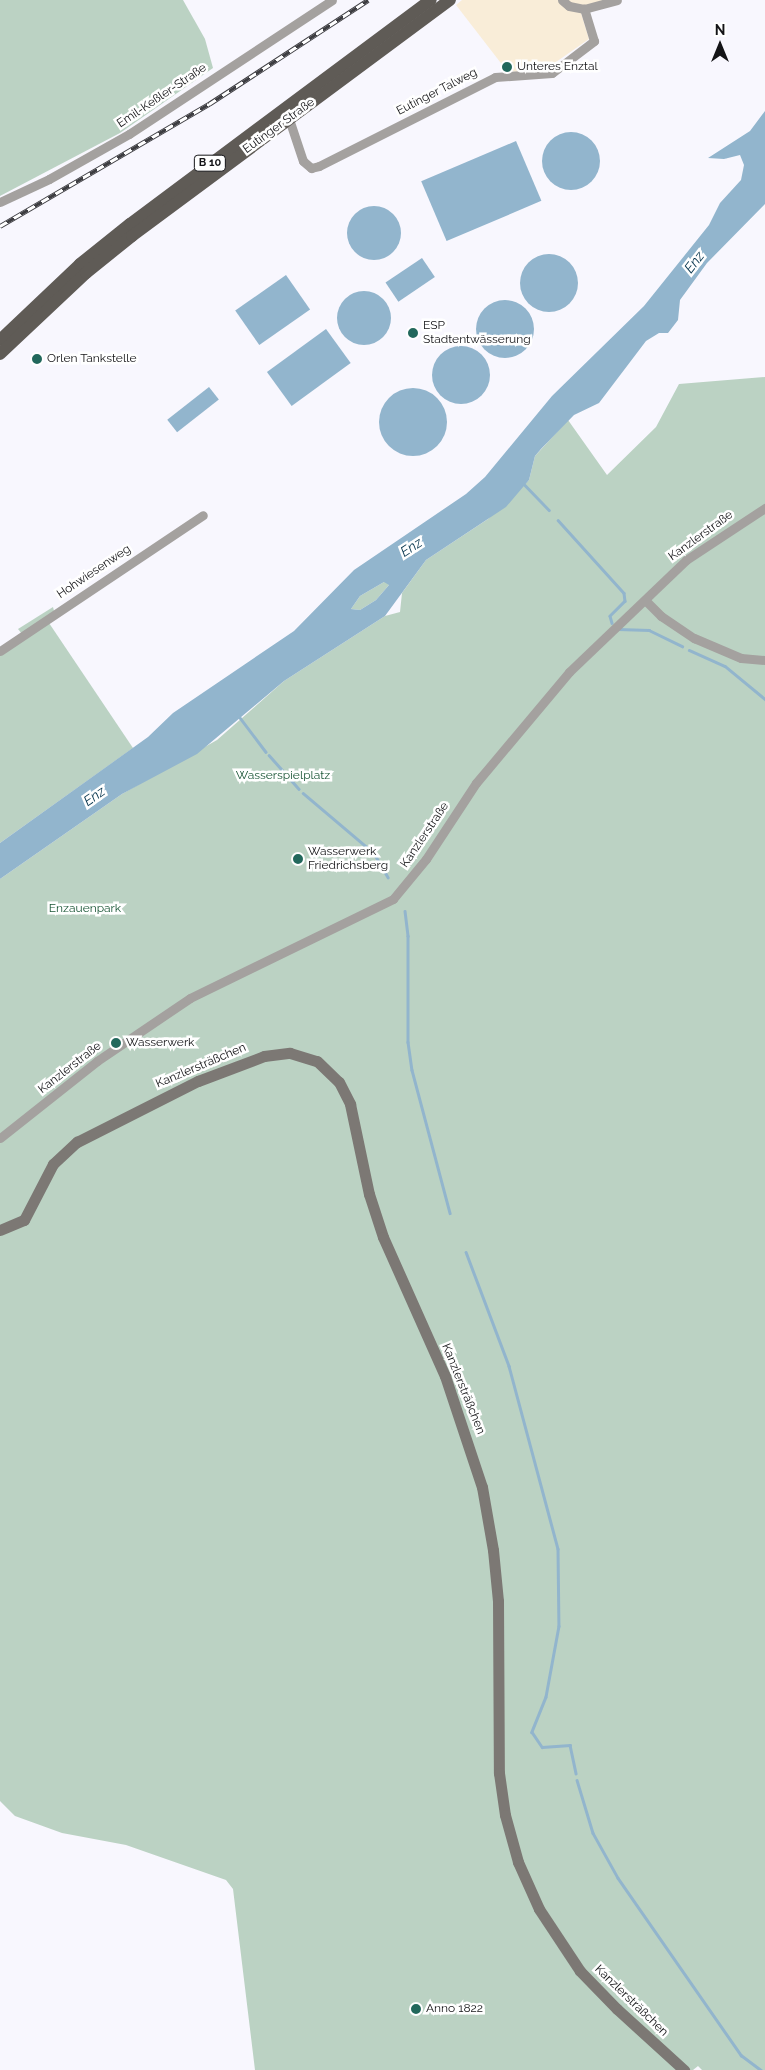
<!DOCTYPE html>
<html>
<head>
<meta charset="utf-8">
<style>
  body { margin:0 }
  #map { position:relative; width:765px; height:2070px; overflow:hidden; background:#f8f7fe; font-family:Raleway,sans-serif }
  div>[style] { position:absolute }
  .industrial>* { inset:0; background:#f9edd8 }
  .green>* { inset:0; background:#bbd2c3 }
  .water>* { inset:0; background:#92b5cd; transform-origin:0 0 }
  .round { border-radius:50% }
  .stream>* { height:2.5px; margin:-1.25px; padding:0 1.25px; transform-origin:1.25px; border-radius:1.25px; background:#92b5cd }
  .minor>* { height:9px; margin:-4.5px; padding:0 4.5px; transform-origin:4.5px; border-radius:4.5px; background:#a4a19f }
  .secondary>* { height:11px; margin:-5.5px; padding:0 5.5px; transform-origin:5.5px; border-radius:5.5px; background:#7c7874 }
  .primary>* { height:12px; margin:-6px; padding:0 6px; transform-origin:6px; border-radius:6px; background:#5f5b56 }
  .rail>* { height:4.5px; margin-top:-2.25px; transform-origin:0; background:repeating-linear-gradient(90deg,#fff 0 8px,#3d3d41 0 16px); box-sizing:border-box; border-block:1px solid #3d3d41 }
  .dots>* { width:14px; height:14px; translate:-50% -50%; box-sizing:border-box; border:2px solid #fff; border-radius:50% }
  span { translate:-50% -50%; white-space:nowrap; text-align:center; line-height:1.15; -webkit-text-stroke:5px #fff; paint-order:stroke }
  .shield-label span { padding:1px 4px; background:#fff; border:1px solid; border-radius:4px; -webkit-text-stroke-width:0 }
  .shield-label { font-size:11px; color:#141417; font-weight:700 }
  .poi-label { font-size:12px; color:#141417 }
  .left { translate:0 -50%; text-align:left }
  .street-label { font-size:12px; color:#141417 }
  .park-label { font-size:12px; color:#1a5636 }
  .water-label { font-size:14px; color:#03324b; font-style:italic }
  .north { position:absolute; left:695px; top:20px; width:50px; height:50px; -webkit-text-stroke:4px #fff; paint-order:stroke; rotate:0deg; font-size:14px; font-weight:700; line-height:20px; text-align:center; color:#141417 }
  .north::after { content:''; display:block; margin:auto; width:18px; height:22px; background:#141417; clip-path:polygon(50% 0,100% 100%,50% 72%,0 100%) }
</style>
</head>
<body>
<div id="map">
  <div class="industrial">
    <div style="clip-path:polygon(462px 0,604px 0,581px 13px,589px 39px,546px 69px,530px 73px,507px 71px,456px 5px)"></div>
  </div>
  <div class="green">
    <div style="clip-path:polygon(0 0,183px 0,205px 39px,213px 68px,120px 133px,0 196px)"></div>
    <div style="clip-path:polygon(765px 377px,765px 2070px,702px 2070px,698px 2066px,693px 2070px,255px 2070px,233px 1889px,226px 1880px,126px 1845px,62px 1833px,15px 1816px,0 1801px,0 879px,122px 794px,217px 740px,284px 681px,385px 616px,400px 612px,402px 593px,426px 560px,488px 519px,521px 488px,529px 480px,535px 456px,568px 420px,607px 475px,656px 427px,679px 384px)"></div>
    <div style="clip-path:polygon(384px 582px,388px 582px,389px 585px,376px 600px,360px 610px,351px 609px,360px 596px)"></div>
    <div style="clip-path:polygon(53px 607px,54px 611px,22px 634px,18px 629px)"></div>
    <div style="clip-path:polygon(49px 623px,133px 748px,0 843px,0 655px)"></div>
  </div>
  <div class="water">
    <div style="clip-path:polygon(evenodd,765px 111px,765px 204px,707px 263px,680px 300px,678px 320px,668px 333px,659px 333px,646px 341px,599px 403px,574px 415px,541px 449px,535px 456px,529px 480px,506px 507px,426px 560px,385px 616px,284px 681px,197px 754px,122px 794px,0 879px,0 843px,148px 737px,173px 713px,294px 631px,354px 570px,466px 494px,485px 477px,552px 396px,644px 306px,709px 225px,720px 203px,741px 180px,744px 165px,740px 155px,724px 159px,708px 158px,750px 131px,765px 111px,384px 582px,389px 585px,376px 600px,360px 610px,351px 609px,360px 596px,384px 582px)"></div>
    <div class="round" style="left:542px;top:132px;width:58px;height:58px"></div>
    <div style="left:516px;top:141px;width:65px;height:103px;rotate:67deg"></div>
    <div class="round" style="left:347px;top:206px;width:54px;height:54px"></div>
    <div class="round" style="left:520px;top:254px;width:58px;height:58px"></div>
    <div style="left:422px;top:258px;width:23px;height:44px;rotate:56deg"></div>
    <div style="left:286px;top:275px;width:42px;height:62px;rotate:55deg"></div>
    <div class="round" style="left:337px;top:291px;width:54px;height:54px"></div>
    <div class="round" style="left:476px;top:300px;width:58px;height:58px"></div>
    <div style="left:326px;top:329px;width:42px;height:73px;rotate:54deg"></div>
    <div class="round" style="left:432px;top:346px;width:58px;height:58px"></div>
    <div style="left:209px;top:387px;width:16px;height:53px;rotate:52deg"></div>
    <div class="round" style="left:379px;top:388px;width:68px;height:68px"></div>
  </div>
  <div class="stream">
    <div style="left:524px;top:484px;width:36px;rotate:46deg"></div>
    <div style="left:558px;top:520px;width:98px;rotate:47.9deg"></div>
    <div style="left:624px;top:593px;width:8px;rotate:83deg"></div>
    <div style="left:625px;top:601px;width:21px;rotate:135deg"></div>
    <div style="left:610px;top:616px;width:7px;rotate:74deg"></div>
    <div style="left:618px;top:629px;width:31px;rotate:2deg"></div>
    <div style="left:649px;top:630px;width:37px;rotate:26deg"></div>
    <div style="left:689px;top:650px;width:39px;rotate:24deg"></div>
    <div style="left:725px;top:666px;width:52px;rotate:39.5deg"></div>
    <div style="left:238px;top:715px;width:46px;rotate:52.9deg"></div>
    <div style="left:269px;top:755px;width:45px;rotate:48.6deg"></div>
    <div style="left:303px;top:793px;width:93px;rotate:40.2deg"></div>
    <div style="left:374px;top:853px;width:28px;rotate:60deg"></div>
    <div style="left:405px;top:911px;width:25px;rotate:83deg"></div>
    <div style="left:408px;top:936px;width:106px;rotate:90deg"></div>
    <div style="left:408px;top:1042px;width:28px;rotate:82deg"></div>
    <div style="left:412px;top:1070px;width:148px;rotate:75.1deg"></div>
    <div style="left:466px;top:1252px;width:122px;rotate:69.3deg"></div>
    <div style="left:509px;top:1366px;width:189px;rotate:75deg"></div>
    <div style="left:558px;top:1549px;width:77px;rotate:89.3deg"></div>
    <div style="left:559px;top:1626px;width:72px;rotate:100.4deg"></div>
    <div style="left:546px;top:1697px;width:38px;rotate:112deg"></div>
    <div style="left:532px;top:1732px;width:18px;rotate:56deg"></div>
    <div style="left:542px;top:1747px;width:28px;rotate:-4deg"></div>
    <div style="left:570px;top:1745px;width:29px;rotate:78deg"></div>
    <div style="left:577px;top:1780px;width:55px;rotate:73.2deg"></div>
    <div style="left:593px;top:1833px;width:51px;rotate:60.9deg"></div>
    <div style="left:618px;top:1878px;width:216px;rotate:55.2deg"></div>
    <div style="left:741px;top:2055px;width:25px;rotate:37deg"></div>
  </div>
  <div class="minor">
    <div style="left:562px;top:0;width:9px;rotate:41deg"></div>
    <div style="left:569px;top:6px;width:15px;rotate:11deg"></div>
    <div style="left:584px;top:9px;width:34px;rotate:-15deg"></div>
    <div style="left:289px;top:119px;width:44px;rotate:71.6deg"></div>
    <div style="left:303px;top:161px;width:11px;rotate:41deg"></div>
    <div style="left:311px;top:168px;width:8px;rotate:-14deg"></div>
    <div style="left:319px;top:166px;width:197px;rotate:-26.8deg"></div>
    <div style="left:495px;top:77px;width:57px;rotate:-4deg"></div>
    <div style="left:552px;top:73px;width:53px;rotate:-37.3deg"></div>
    <div style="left:594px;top:41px;width:34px;rotate:-107deg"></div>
    <div style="left:0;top:202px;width:54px;rotate:-25.1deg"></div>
    <div style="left:49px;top:179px;width:92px;rotate:-29.4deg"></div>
    <div style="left:129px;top:134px;width:243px;rotate:-33.4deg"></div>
    <div style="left:645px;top:600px;width:23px;rotate:45deg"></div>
    <div style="left:661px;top:616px;width:40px;rotate:34deg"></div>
    <div style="left:694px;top:638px;width:51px;rotate:23.1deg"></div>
    <div style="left:741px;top:658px;width:24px;rotate:5deg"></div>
    <div style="left:0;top:651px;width:244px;rotate:-33.8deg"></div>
    <div style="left:0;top:1138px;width:124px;rotate:-38.4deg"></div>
    <div style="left:97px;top:1061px;width:112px;rotate:-34.1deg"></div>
    <div style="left:190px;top:998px;width:226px;rotate:-26deg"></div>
    <div style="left:393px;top:899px;width:52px;rotate:-50.5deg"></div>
    <div style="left:426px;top:859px;width:91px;rotate:-56.7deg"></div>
    <div style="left:476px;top:783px;width:145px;rotate:-50deg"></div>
    <div style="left:569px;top:672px;width:162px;rotate:-43.7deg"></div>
    <div style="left:686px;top:560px;width:95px;rotate:-33.4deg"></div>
  </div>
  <div class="secondary">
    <div style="left:0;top:1230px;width:26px;rotate:-23deg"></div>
    <div style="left:24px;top:1220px;width:63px;rotate:-62.6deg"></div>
    <div style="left:53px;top:1164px;width:33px;rotate:-43deg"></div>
    <div style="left:77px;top:1142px;width:136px;rotate:-26.8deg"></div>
    <div style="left:198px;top:1081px;width:71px;rotate:-20.7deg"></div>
    <div style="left:264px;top:1056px;width:26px;rotate:-7deg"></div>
    <div style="left:290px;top:1053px;width:28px;rotate:17deg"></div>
    <div style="left:317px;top:1061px;width:30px;rotate:44deg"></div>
    <div style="left:339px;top:1082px;width:25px;rotate:63deg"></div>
    <div style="left:350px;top:1104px;width:92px;rotate:78.1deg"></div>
    <div style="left:369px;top:1194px;width:45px;rotate:72deg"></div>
    <div style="left:383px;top:1237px;width:152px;rotate:66deg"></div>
    <div style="left:445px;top:1376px;width:117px;rotate:71.6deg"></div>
    <div style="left:482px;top:1487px;width:64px;rotate:80.1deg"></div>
    <div style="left:493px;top:1550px;width:51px;rotate:84.4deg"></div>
    <div style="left:498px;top:1601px;width:172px;rotate:89.7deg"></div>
    <div style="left:499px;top:1773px;width:42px;rotate:81.9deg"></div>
    <div style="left:505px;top:1815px;width:49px;rotate:74.5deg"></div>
    <div style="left:518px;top:1862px;width:51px;rotate:65.9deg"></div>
    <div style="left:539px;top:1909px;width:74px;rotate:56.5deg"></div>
    <div style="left:580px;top:1971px;width:53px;rotate:45.8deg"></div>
    <div style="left:617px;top:2009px;width:91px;rotate:42.3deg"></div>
  </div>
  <div class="primary">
    <div style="left:0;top:340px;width:110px;rotate:-43.5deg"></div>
    <div style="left:80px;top:264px;width:64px;rotate:-38.7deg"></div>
    <div style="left:130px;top:224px;width:375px;rotate:-36.7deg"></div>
    <div style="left:0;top:354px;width:118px;rotate:-43.3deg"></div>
    <div style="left:86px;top:273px;width:59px;rotate:-38.8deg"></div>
    <div style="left:132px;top:236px;width:396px;rotate:-36.6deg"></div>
  </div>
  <div class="rail">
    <div style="left:0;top:226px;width:242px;rotate:-30.3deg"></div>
    <div style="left:209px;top:104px;width:190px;rotate:-33.2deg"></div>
  </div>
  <div class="dots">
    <div style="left:507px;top:67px;background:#22685c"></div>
    <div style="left:413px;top:333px;background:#22685c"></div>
    <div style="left:37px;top:359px;background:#22685c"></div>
    <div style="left:298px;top:859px;background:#22685c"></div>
    <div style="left:116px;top:1043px;background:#22685c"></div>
    <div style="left:416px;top:2009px;background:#22685c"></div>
  </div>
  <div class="shield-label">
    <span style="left:210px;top:163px">B 10</span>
  </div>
  <div class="poi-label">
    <span class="left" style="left:517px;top:67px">Unteres Enztal</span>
    <span class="left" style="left:423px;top:333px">ESP<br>Stadtentwässerung</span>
    <span class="left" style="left:47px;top:359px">Orlen Tankstelle</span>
    <span class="left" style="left:308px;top:859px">Wasserwerk<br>Friedrichsberg</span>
    <span class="left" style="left:126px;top:1043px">Wasserwerk</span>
    <span class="left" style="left:426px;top:2009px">Anno 1822</span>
  </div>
  <div class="street-label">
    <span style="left:437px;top:92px;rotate:-27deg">Eutinger Talweg</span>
    <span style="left:162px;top:96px;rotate:-34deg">Emil-Keßler-Straße</span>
    <span style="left:279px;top:126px;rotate:-36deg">Eutinger Straße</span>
    <span style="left:701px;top:536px;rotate:-36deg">Kanzlerstraße</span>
    <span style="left:94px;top:572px;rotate:-34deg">Hohwiesenweg</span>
    <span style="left:425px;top:835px;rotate:-56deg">Kanzlerstraße</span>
    <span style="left:201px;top:1066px;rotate:-23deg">Kanzlersträßchen</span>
    <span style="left:70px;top:1068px;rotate:-38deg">Kanzlerstraße</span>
    <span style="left:463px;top:1389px;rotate:68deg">Kanzlersträßchen</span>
    <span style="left:631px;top:2001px;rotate:44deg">Kanzlersträßchen</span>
  </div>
  <div class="park-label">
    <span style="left:283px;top:776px">Wasserspielplatz</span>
    <span style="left:85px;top:909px">Enzauenpark</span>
  </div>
  <div class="water-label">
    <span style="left:694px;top:262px;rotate:-52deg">Enz</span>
    <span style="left:411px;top:547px;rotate:-33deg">Enz</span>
    <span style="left:94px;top:796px;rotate:-35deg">Enz</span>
  </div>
  <div class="north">N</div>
</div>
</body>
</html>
